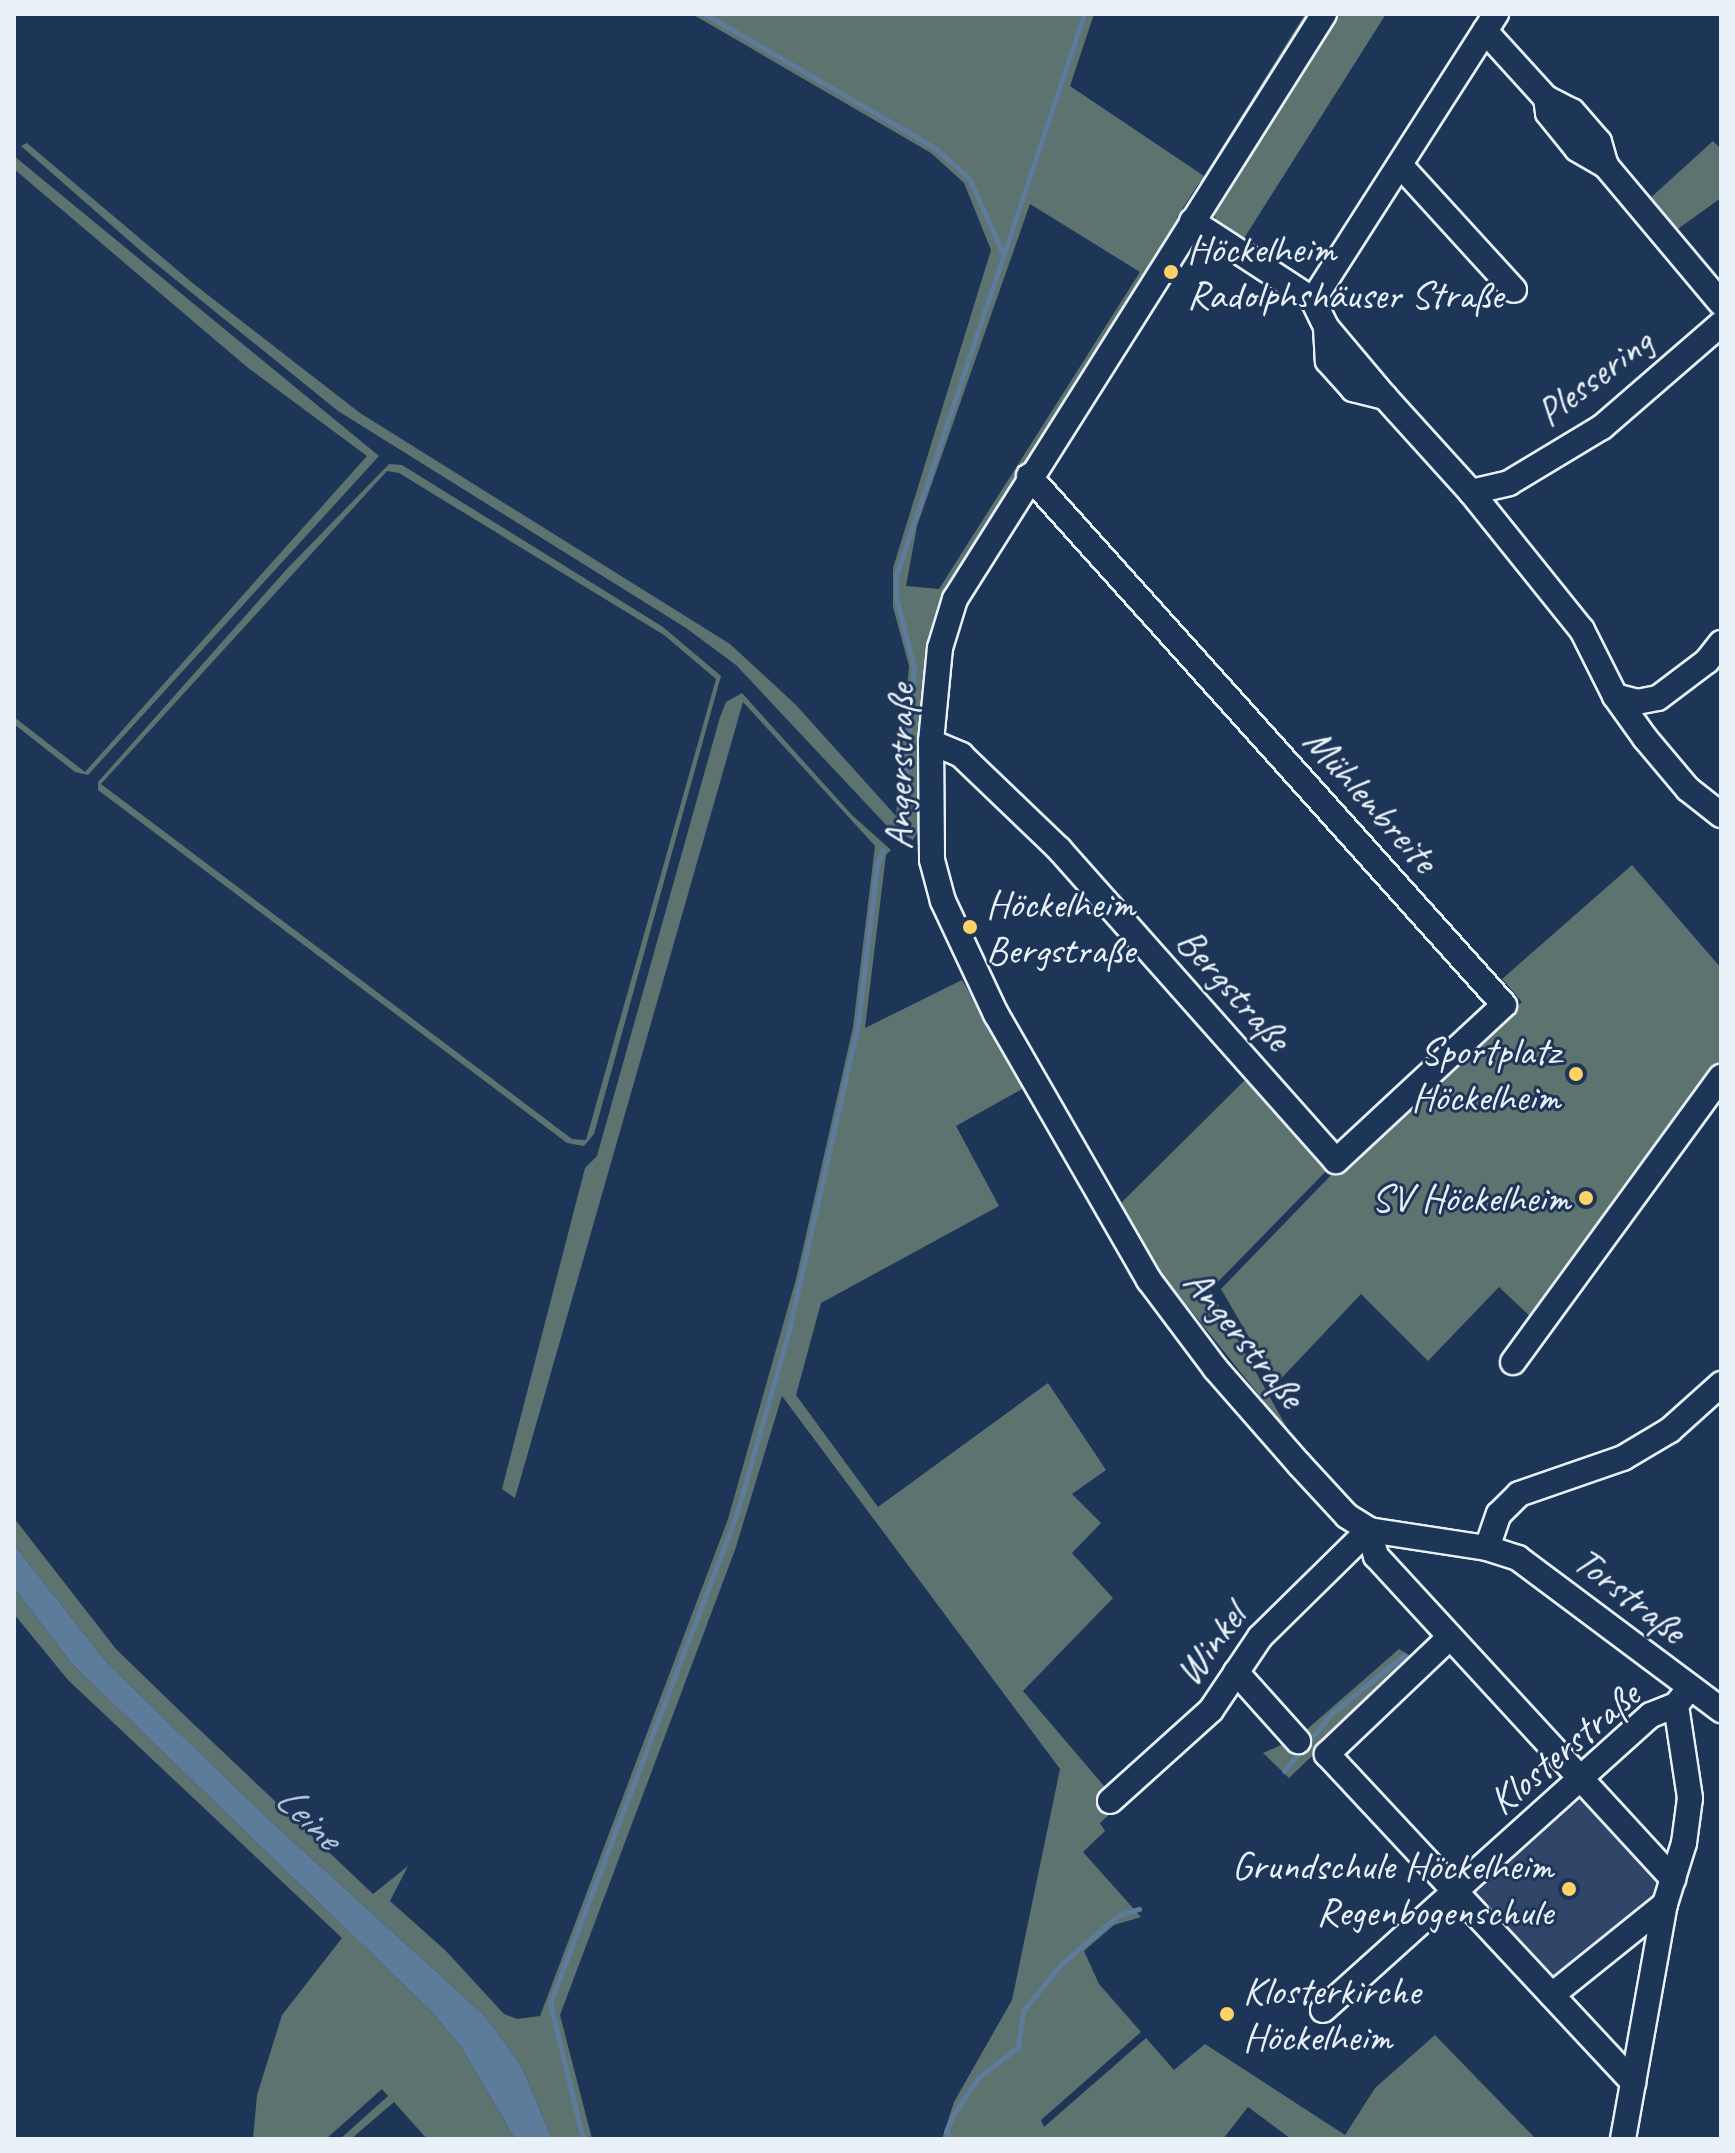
<!DOCTYPE html>
<html>
<head>
<meta charset="utf-8">
<style>
  body { margin:0 }
  #map { position:relative; width:1735px; height:2153px; overflow:hidden; background:#1d3557; font-family:Caveat,sans-serif }
  div>[style] { position:absolute }
  .built>* { inset:0; background:#2f4668 }
  .green>* { inset:0; background:#5d736f }
  .water>* { inset:0; background:#5d7c9b }
  .stream>* { height:5px; margin:-2.5px; padding:0 2.5px; transform-origin:2.5px; border-radius:2.5px; background:#5d7c9b }
  .roads { filter:drop-shadow(2px 0 #e8f1f8) drop-shadow(-2px 0 #e8f1f8) drop-shadow(0 2px #e8f1f8) drop-shadow(0 -2px #e8f1f8) }
  .minor>* { height:24px; margin:-12px; padding:0 12px; transform-origin:12px; border-radius:12px; background:#1d3557 }
  .dots>* { width:22px; height:22px; translate:-50% -50%; box-sizing:border-box; border:4px solid #1d3557; border-radius:50% }
  span { translate:-50% -50%; white-space:nowrap; text-align:center; line-height:1.15; -webkit-text-stroke:6px #1d3557; paint-order:stroke }
  .poi-label { font-size:40px; color:#e8f1f8 }
  .left { translate:0 -50%; text-align:left }
  .right { translate:-100% -50%; text-align:right }
  .street-label { font-size:40px; color:#e8f1f8 }
  .water-label { font-size:42px; color:#b0c2d3; font-style:italic }
  .frame { position:absolute; inset:0; border:16px solid #e8f1f8; pointer-events:none }
</style>
</head>
<body>
<div id="map">
  <div class="built">
    <div style="clip-path:polygon(1584px 1792px,1667px 1882px,1557px 1982px,1548px 1982px,1470px 1896px)"></div>
  </div>
  <div class="green">
    <div style="clip-path:polygon(evenodd,692px 14px,1094px 14px,1070px 86px,1204px 176px,1305px 14px,1315px 14px,1205px 187px,1199px 183px,1177px 217px,1182px 221px,967px 559px,923px 735px,919px 829px,913px 840px,888px 827px,736px 665px,686px 628px,338px 411px,150px 259px,21px 146px,27px 143px,195px 285px,360px 413px,730px 644px,796px 705px,896px 816px,909px 666px,893px 607px,893px 568px,991px 250px,964px 183px,931px 153px,692px 14px,1030px 204px,1140px 272px,939px 589px,906px 586px,917px 526px,1030px 204px)"></div>
    <div style="clip-path:polygon(1335px 14px,1386px 14px,1241px 243px,1222px 230px,1213px 213px)"></div>
    <div style="clip-path:polygon(1713px 141px,1721px 149px,1721px 198px,1675px 231px,1647px 201px)"></div>
    <div style="clip-path:polygon(14px 156px,379px 456px,88px 775px,75px 772px,14px 724px,14px 717px,85px 772px,367px 456px,247px 367px,14px 169px)"></div>
    <div style="clip-path:polygon(evenodd,389px 464px,402px 465px,663px 627px,721px 676px,594px 1134px,584px 1146px,567px 1143px,98px 790px,98px 782px,285px 571px,389px 464px,387px 471px,399px 473px,664px 635px,716px 679px,586px 1140px,572px 1139px,101px 784px,387px 471px)"></div>
    <div style="clip-path:polygon(742px 693px,852px 815px,891px 850px,886px 855px,865px 1028px,962px 980px,1024px 1088px,956px 1126px,999px 1206px,821px 1303px,796px 1395px,878px 1507px,1048px 1383px,1106px 1470px,1072px 1494px,1101px 1523px,1072px 1553px,1113px 1598px,1023px 1691px,1110px 1793px,1101px 1800px,1110px 1814px,1100px 1823px,1105px 1831px,1083px 1852px,1141px 1917px,1114px 1925px,1084px 1951px,1099px 1984px,1141px 2032px,1041px 2120px,1044px 2127px,1146px 2038px,1174px 2070px,1205px 2044px,1345px 2135px,1375px 2088px,1435px 2035px,1536px 2139px,1291px 2139px,1248px 2107px,1223px 2139px,942px 2139px,954px 2102px,1012px 2000px,1060px 1769px,782px 1396px,735px 1550px,560px 2015px,592px 2139px,552px 2139px,521px 2065px,485px 2016px,264px 1815px,108px 1664px,14px 1545px,14px 1518px,116px 1649px,183px 1714px,373px 1894px,408px 1866px,390px 1901px,446px 1951px,504px 2014px,517px 2019px,540px 2016px,728px 1519px,796px 1279px,853px 1027px,875px 846px,743px 702px,515px 1498px,502px 1489px,585px 1168px,597px 1156px,720px 717px,726px 702px)"></div>
    <div style="clip-path:polygon(1632px 865px,1721px 968px,1721px 1060px,1533px 1319px,1499px 1287px,1428px 1361px,1361px 1294px,1276px 1384px,1221px 1289px,1334px 1172px,1522px 1002px,1502px 979px)"></div>
    <div style="clip-path:polygon(1249px 1076px,1330px 1167px,1210px 1290px,1291px 1435px,1164px 1277px,1120px 1204px)"></div>
    <div style="clip-path:polygon(14px 1588px,72px 1664px,432px 2012px,461px 2047px,515px 2139px,427px 2139px,394px 2102px,351px 2139px,340px 2139px,388px 2096px,382px 2089px,326px 2139px,253px 2139px,257px 2095px,282px 2015px,342px 1938px,68px 1680px,14px 1614px)"></div>
    <div style="clip-path:polygon(1399px 1649px,1414px 1658px,1289px 1778px,1263px 1753px,1297px 1738px)"></div>
  </div>
  <div class="water">
    <div style="clip-path:polygon(14px 1545px,108px 1664px,264px 1815px,485px 2016px,521px 2065px,552px 2139px,515px 2139px,461px 2047px,432px 2012px,72px 1664px,14px 1588px)"></div>
  </div>
  <div class="stream">
    <div style="left:705px;top:14px;width:266px;rotate:30.2deg"></div>
    <div style="left:935px;top:148px;width:45px;rotate:41.4deg"></div>
    <div style="left:969px;top:178px;width:80px;rotate:65.7deg"></div>
    <div style="left:901px;top:822px;width:155px;rotate:-85.2deg"></div>
    <div style="left:914px;top:668px;width:73px;rotate:-104.2deg"></div>
    <div style="left:896px;top:597px;width:21px;rotate:-90deg"></div>
    <div style="left:896px;top:576px;width:593px;rotate:-71.5deg"></div>
    <div style="left:1284px;top:1771px;width:74px;rotate:-50.5deg"></div>
    <div style="left:1331px;top:1714px;width:94px;rotate:-38.9deg"></div>
    <div style="left:583px;top:2139px;width:140px;rotate:-103.6deg"></div>
    <div style="left:550px;top:2003px;width:524px;rotate:-69.11deg"></div>
    <div style="left:737px;top:1513px;width:186px;rotate:-74.1deg"></div>
    <div style="left:788px;top:1334px;width:319px;rotate:-77.3deg"></div>
    <div style="left:858px;top:1023px;width:160px;rotate:-83.2deg"></div>
    <div style="left:877px;top:864px;width:15px;rotate:-67deg"></div>
    <div style="left:951px;top:2139px;width:9px;rotate:-122deg"></div>
    <div style="left:946px;top:2131px;width:17px;rotate:-66deg"></div>
    <div style="left:953px;top:2115px;width:45px;rotate:-56deg"></div>
    <div style="left:978px;top:2078px;width:51px;rotate:-37.8deg"></div>
    <div style="left:1018px;top:2047px;width:36px;rotate:-82deg"></div>
    <div style="left:1023px;top:2011px;width:60px;rotate:-51deg"></div>
    <div style="left:1061px;top:1964px;width:76px;rotate:-40.2deg"></div>
    <div style="left:1119px;top:1915px;width:21px;rotate:-17deg"></div>
    <div style="left:1610px;top:2139px;width:16px;rotate:-79deg"></div>
  </div>
  <div class="roads">
    <div class="minor">
      <div style="left:1324px;top:14px;width:692px;rotate:122.24deg"></div>
      <div style="left:955px;top:599px;width:51px;rotate:107deg"></div>
      <div style="left:940px;top:648px;width:94px;rotate:95.5deg"></div>
      <div style="left:931px;top:742px;width:118px;rotate:89.5deg"></div>
      <div style="left:932px;top:860px;width:42px;rotate:75deg"></div>
      <div style="left:943px;top:901px;width:125px;rotate:64.9deg"></div>
      <div style="left:996px;top:1014px;width:307px;rotate:60.1deg"></div>
      <div style="left:1149px;top:1280px;width:110px;rotate:53.1deg"></div>
      <div style="left:1215px;top:1368px;width:128px;rotate:48.8deg"></div>
      <div style="left:1299px;top:1464px;width:71px;rotate:47.3deg"></div>
      <div style="left:1347px;top:1516px;width:26px;rotate:32deg"></div>
      <div style="left:1369px;top:1530px;width:119px;rotate:8.7deg"></div>
      <div style="left:1487px;top:1548px;width:33px;rotate:18deg"></div>
      <div style="left:1518px;top:1558px;width:254px;rotate:36.8deg"></div>
      <div style="left:1485px;top:31px;width:91px;rotate:47.7deg"></div>
      <div style="left:1546px;top:98px;width:29px;rotate:27deg"></div>
      <div style="left:1572px;top:111px;width:41px;rotate:48.9deg"></div>
      <div style="left:1599px;top:142px;width:25px;rotate:74deg"></div>
      <div style="left:1606px;top:166px;width:179px;rotate:50deg"></div>
      <div style="left:1546px;top:98px;width:15px;rotate:82deg"></div>
      <div style="left:1548px;top:113px;width:46px;rotate:51.1deg"></div>
      <div style="left:1577px;top:149px;width:34px;rotate:30deg"></div>
      <div style="left:1400px;top:165px;width:169px;rotate:47.6deg"></div>
      <div style="left:1192px;top:221px;width:145px;rotate:33.1deg"></div>
      <div style="left:1313px;top:300px;width:30px;rotate:64deg"></div>
      <div style="left:1326px;top:327px;width:34px;rotate:87deg"></div>
      <div style="left:1328px;top:361px;width:38px;rotate:48deg"></div>
      <div style="left:1353px;top:389px;width:33px;rotate:14deg"></div>
      <div style="left:1385px;top:397px;width:128px;rotate:47.8deg"></div>
      <div style="left:1471px;top:492px;width:177px;rotate:51.2deg"></div>
      <div style="left:1582px;top:630px;width:74px;rotate:63.4deg"></div>
      <div style="left:1615px;top:696px;width:52px;rotate:54.5deg"></div>
      <div style="left:1645px;top:738px;width:67px;rotate:49.9deg"></div>
      <div style="left:1688px;top:789px;width:42px;rotate:38.2deg"></div>
      <div style="left:1313px;top:300px;width:340px;rotate:-57.4deg"></div>
      <div style="left:1326px;top:327px;width:92px;rotate:49.9deg"></div>
      <div style="left:1471px;top:492px;width:39px;rotate:-13deg"></div>
      <div style="left:1509px;top:483px;width:109px;rotate:-31.1deg"></div>
      <div style="left:1602px;top:427px;width:157px;rotate:-40.9deg"></div>
      <div style="left:1615px;top:696px;width:23px;rotate:15deg"></div>
      <div style="left:1637px;top:702px;width:21px;rotate:-11deg"></div>
      <div style="left:1658px;top:698px;width:61px;rotate:-37.1deg"></div>
      <div style="left:1707px;top:661px;width:23px;rotate:-52deg"></div>
      <div style="left:931px;top:742px;width:33px;rotate:23deg"></div>
      <div style="left:961px;top:755px;width:136px;rotate:43.8deg"></div>
      <div style="left:1059px;top:849px;width:417px;rotate:48.4deg"></div>
      <div style="left:1336px;top:1161px;width:229px;rotate:-42.9deg"></div>
      <div style="left:1504px;top:1005px;width:711px;rotate:-131.92deg"></div>
      <div style="left:1513px;top:1362px;width:353px;rotate:-53.9deg"></div>
      <div style="left:1487px;top:1548px;width:36px;rotate:-71deg"></div>
      <div style="left:1499px;top:1514px;width:28px;rotate:-45deg"></div>
      <div style="left:1519px;top:1494px;width:110px;rotate:-19.1deg"></div>
      <div style="left:1623px;top:1458px;width:55px;rotate:-30.8deg"></div>
      <div style="left:1670px;top:1430px;width:69px;rotate:-42deg"></div>
      <div style="left:1450px;top:1637px;width:170px;rotate:136.4deg"></div>
      <div style="left:1327px;top:1754px;width:449px;rotate:47deg"></div>
      <div style="left:1236px;top:1672px;width:93px;rotate:48.1deg"></div>
      <div style="left:1110px;top:1801px;width:136px;rotate:-42deg"></div>
      <div style="left:1211px;top:1710px;width:88px;rotate:-56.1deg"></div>
      <div style="left:1260px;top:1637px;width:153px;rotate:-44.5deg"></div>
      <div style="left:1369px;top:1530px;width:27px;rotate:75deg"></div>
      <div style="left:1376px;top:1556px;width:439px;rotate:47.4deg"></div>
      <div style="left:1552px;top:1995px;width:145px;rotate:-38.8deg"></div>
      <div style="left:1323px;top:2010px;width:441px;rotate:-42deg"></div>
      <div style="left:1651px;top:1715px;width:27px;rotate:-22deg"></div>
      <div style="left:1623px;top:2139px;width:239px;rotate:-79.9deg"></div>
      <div style="left:1665px;top:1904px;width:64px;rotate:-72.7deg"></div>
      <div style="left:1684px;top:1843px;width:45px;rotate:-82.4deg"></div>
      <div style="left:1690px;top:1798px;width:94px;rotate:-98.6deg"></div>
      <div style="left:1676px;top:1705px;width:14px;rotate:-51deg"></div>
    </div>
  </div>
  <div class="dots">
    <div style="left:1171px;top:272px;background:#ffd166"></div>
    <div style="left:970px;top:927px;background:#ffd166"></div>
    <div style="left:1576px;top:1074px;background:#ffd166"></div>
    <div style="left:1586px;top:1198px;background:#ffd166"></div>
    <div style="left:1569px;top:1889px;background:#ffd166"></div>
    <div style="left:1227px;top:2014px;background:#ffd166"></div>
  </div>
  <div class="poi-label">
    <span class="left" style="left:1187px;top:272px">Höckelheim<br>Radolphshäuser Straße</span>
    <span class="left" style="left:986px;top:927px">Höckelheim<br>Bergstraße</span>
    <span class="right" style="left:1560px;top:1074px">Sportplatz<br>Höckelheim</span>
    <span class="right" style="left:1570px;top:1198px">SV Höckelheim</span>
    <span class="right" style="left:1553px;top:1889px">Grundschule Höckelheim<br>Regenbogenschule</span>
    <span class="left" style="left:1243px;top:2014px">Klosterkirche<br>Höckelheim</span>
  </div>
  <div class="street-label">
    <span style="left:1594px;top:377px;rotate:-37deg">Plessering</span>
    <span style="left:899px;top:767px;rotate:-89deg">Angerstraße</span>
    <span style="left:1371px;top:800px;rotate:48deg">Mühlenbreite</span>
    <span style="left:1234px;top:989px;rotate:48deg">Bergstraße</span>
    <span style="left:1245px;top:1338px;rotate:51deg">Angerstraße</span>
    <span style="left:1630px;top:1595px;rotate:38deg">Torstraße</span>
    <span style="left:1210px;top:1644px;rotate:-53deg">Winkel</span>
    <span style="left:1564px;top:1748px;rotate:-40deg">Klosterstraße</span>
  </div>
  <div class="water-label">
    <span style="left:308px;top:1817px;rotate:44deg">Leine</span>
  </div>
  <div class="frame"></div>
</div>
</body>
</html>
